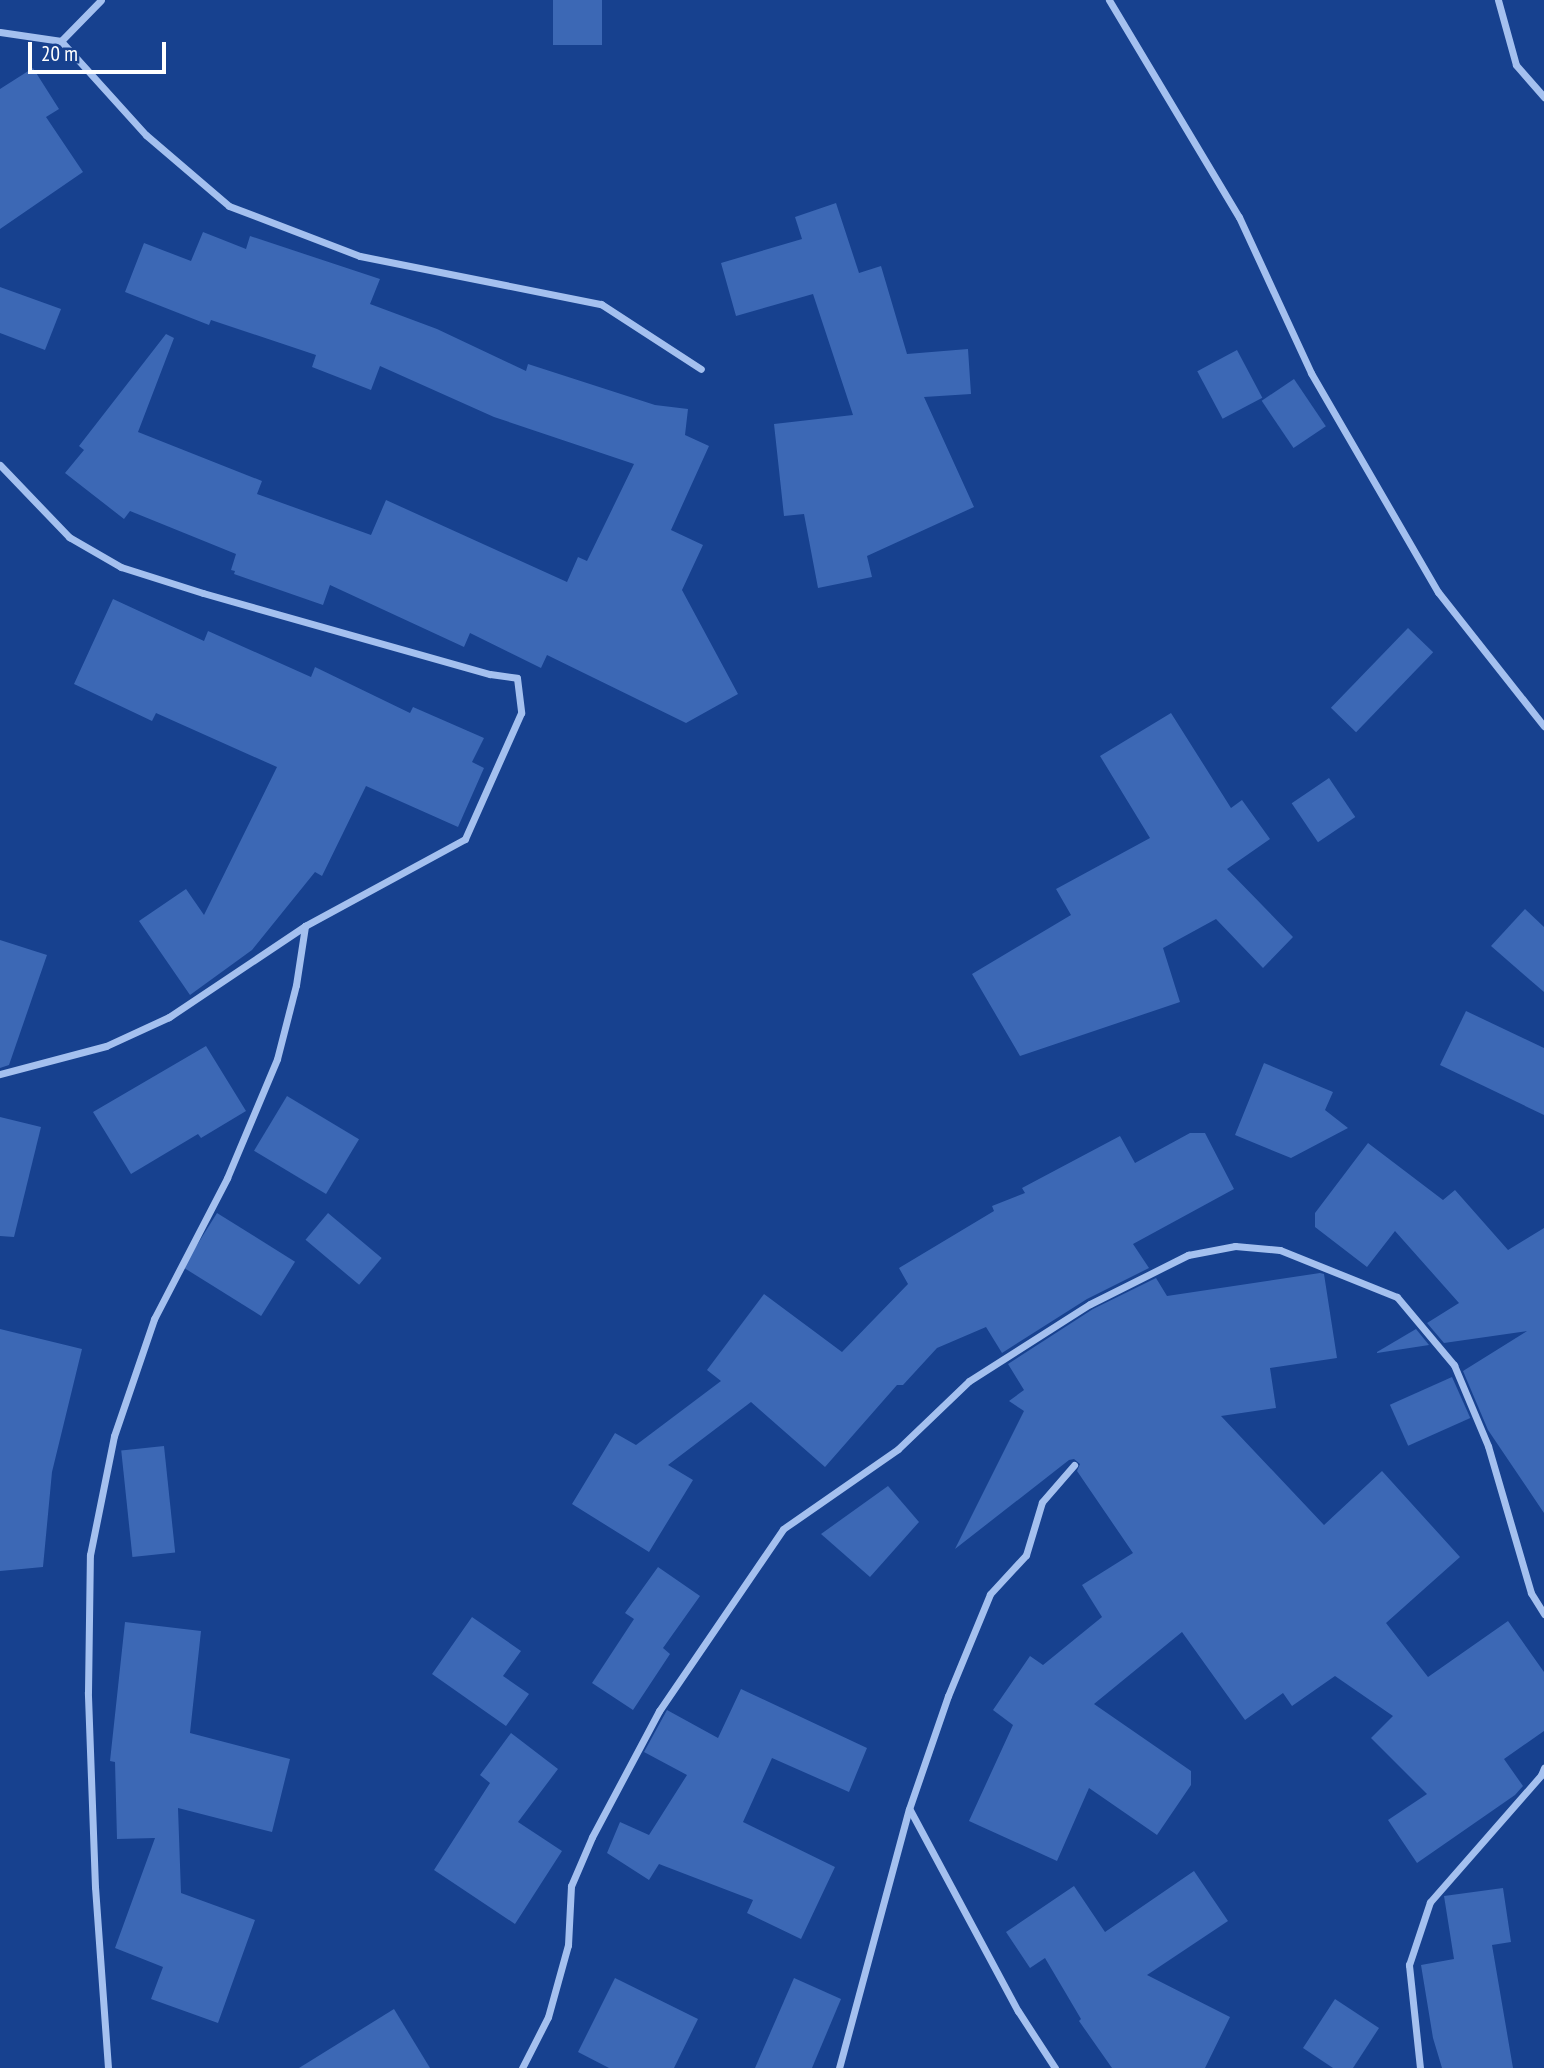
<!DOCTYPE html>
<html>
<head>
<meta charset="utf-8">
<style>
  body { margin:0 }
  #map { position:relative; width:1544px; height:2068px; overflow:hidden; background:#17418f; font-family:"PT Sans Narrow",sans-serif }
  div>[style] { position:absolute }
  .building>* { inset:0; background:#3c68b5; transform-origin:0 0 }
  .street>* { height:7px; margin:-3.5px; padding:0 3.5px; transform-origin:3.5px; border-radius:3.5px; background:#a4c0ef }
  span { translate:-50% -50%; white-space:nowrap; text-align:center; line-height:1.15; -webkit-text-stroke:5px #17418f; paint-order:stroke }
  .scale { position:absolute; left:28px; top:42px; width:138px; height:32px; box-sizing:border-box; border:4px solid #fff; border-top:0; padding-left:9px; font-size:21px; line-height:24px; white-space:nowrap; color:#fff; -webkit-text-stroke:5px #17418f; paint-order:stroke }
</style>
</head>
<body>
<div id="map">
  <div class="building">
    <div style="left:553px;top:0;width:49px;height:45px"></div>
    <div style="clip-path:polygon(33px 68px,59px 109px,46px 117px,83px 172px,0 229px,0 89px)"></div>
    <div style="clip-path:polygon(836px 203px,859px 273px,881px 266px,907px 354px,968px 349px,971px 394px,924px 397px,974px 507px,867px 556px,872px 577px,818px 588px,804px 514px,784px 516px,774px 424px,853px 415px,813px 294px,736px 316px,721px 263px,802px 239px,795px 217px)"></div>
    <div style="clip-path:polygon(203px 232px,246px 249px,250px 236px,380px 279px,370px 304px,437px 329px,526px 371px,528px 364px,655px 405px,688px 409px,685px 435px,709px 446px,671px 530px,703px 545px,682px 590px,738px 694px,686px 723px,547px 655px,541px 668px,470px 633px,464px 647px,330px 585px,323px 605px,234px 574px,235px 571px,231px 570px,236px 554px,130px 511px,124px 519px,65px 473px,84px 450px,79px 446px,166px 334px,174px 338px,138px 432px,262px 481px,257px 494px,371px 535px,386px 500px,567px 582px,578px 557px,587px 561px,634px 464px,494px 417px,380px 366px,371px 390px,312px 367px,316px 355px,211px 320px,209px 325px,125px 292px,144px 243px,191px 261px)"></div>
    <div style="clip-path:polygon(0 287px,61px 309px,45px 350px,0 333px)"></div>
    <div style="left:1237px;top:350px;width:54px;height:45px;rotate:62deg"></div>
    <div style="left:1294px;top:379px;width:57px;height:39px;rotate:56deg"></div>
    <div style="clip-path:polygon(113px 599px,204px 641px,208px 631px,311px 677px,315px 667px,410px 713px,413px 707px,484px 738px,472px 762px,484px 768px,458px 827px,366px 786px,322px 876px,315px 872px,252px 950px,190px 995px,139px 921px,186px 889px,204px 915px,277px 767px,156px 713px,152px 721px,74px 684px)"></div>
    <div style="left:1408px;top:628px;width:35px;height:111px;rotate:44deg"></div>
    <div style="clip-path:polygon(1171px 713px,1231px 808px,1242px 800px,1270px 839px,1227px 869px,1293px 937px,1263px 968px,1216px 919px,1163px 948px,1180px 1002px,1020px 1056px,972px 974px,1071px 915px,1056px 889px,1150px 838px,1100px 756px)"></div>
    <div style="left:1329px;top:778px;width:47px;height:45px;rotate:56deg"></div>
    <div style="clip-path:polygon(1525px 909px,1544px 927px,1544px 992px,1491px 946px)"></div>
    <div style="clip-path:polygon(0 940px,47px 955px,9px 1065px,0 1068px)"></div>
    <div style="clip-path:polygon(1466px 1011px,1544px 1048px,1544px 1115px,1440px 1065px)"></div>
    <div style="clip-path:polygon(206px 1046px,246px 1111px,201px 1138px,198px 1134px,131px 1174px,93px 1112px)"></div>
    <div style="clip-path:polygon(1264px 1063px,1333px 1092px,1325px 1110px,1348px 1128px,1291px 1158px,1235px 1135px)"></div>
    <div style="left:287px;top:1096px;width:84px;height:64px;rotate:31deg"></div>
    <div style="clip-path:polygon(0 1117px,41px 1127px,14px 1237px,0 1236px)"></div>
    <div style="clip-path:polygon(1190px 1133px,1205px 1133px,1234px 1189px,1133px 1244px,1149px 1268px,1087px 1299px,1002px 1353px,986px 1327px,937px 1348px,903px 1385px,897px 1385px,825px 1467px,751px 1402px,668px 1465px,693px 1480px,649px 1552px,572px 1504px,615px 1433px,636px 1445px,721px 1381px,707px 1370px,764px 1294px,842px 1352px,908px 1284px,899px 1268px,994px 1211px,992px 1206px,1025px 1193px,1022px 1188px,1120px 1136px,1135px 1163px)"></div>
    <div style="clip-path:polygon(1368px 1143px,1443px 1200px,1455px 1190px,1508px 1250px,1544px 1228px,1544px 1513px,1488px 1430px,1463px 1371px,1527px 1331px,1444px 1343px,1427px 1323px,1459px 1303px,1395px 1231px,1367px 1267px,1315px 1227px,1315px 1213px)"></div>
    <div style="left:217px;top:1213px;width:92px;height:64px;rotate:32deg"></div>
    <div style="left:328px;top:1213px;width:70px;height:35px;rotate:40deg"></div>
    <div style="clip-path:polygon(1320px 1273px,1324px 1274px,1337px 1358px,1270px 1368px,1276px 1408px,1221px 1416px,1324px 1525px,1382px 1471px,1460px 1557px,1386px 1623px,1428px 1677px,1508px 1621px,1544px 1672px,1544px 1731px,1504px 1759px,1523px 1786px,1515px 1795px,1417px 1863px,1388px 1820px,1427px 1794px,1371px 1738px,1393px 1716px,1335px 1676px,1292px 1706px,1283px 1693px,1245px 1720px,1182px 1632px,1094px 1704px,1191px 1771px,1191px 1785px,1157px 1835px,1089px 1788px,1057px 1861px,969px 1821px,1013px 1725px,993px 1710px,1030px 1656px,1043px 1665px,1102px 1617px,1082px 1585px,1133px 1553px,1077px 1471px,1080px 1464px,1074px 1459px,1069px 1460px,955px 1549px,1024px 1411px,1009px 1401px,1024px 1390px,1008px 1364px,1093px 1309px,1156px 1278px,1167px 1296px)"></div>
    <div style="clip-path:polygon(0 1329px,82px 1349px,52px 1472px,43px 1567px,0 1571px)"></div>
    <div style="clip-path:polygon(1416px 1329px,1429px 1345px,1377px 1353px,1377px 1352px)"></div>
    <div style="left:1452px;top:1377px;width:45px;height:68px;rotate:66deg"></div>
    <div style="left:164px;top:1446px;width:107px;height:43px;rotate:84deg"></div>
    <div style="clip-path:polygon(888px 1486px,919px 1522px,870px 1577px,821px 1534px)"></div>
    <div style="clip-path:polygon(658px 1567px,700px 1596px,663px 1648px,670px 1654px,633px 1710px,592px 1683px,634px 1619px,625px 1613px)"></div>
    <div style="clip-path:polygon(472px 1617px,521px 1651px,503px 1676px,529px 1694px,506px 1726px,432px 1674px)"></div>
    <div style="clip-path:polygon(125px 1622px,201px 1631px,190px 1733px,290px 1759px,272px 1832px,178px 1808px,181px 1893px,255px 1920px,218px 2023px,151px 1999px,163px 1967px,115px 1948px,155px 1838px,117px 1839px,115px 1762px,110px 1761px)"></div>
    <div style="clip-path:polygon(741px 1689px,867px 1748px,849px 1792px,772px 1758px,743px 1822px,835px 1867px,801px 1939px,747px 1913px,753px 1900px,659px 1864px,649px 1880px,607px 1853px,620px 1822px,649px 1835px,687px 1775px,644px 1752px,667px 1710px,718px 1738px)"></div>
    <div style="clip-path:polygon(511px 1733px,558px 1769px,518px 1822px,562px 1851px,515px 1924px,434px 1870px,490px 1783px,480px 1775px)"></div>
    <div style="clip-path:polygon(1194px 1871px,1228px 1921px,1147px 1975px,1230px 2017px,1205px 2068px,1112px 2068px,1079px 2021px,1081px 2019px,1045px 1958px,1030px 1968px,1006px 1932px,1074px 1886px,1105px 1932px)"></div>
    <div style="clip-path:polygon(1503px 1888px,1511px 1942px,1492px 1945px,1513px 2068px,1442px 2068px,1433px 2038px,1421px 1965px,1454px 1959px,1444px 1896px)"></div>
    <div style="clip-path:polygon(615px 1978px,698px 2019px,674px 2068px,609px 2068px,578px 2052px)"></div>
    <div style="clip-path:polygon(794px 1978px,841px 1999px,812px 2068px,755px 2068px)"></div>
    <div style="clip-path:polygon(1335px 1999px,1379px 2028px,1353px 2068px,1333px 2068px,1303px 2048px)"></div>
    <div style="clip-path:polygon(394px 2009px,430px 2068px,299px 2068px)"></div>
  </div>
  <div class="street">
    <div style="left:1109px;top:0;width:253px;rotate:59.1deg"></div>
    <div style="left:1239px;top:217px;width:172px;rotate:65.2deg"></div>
    <div style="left:1311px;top:373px;width:253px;rotate:59.9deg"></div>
    <div style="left:1438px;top:592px;width:171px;rotate:51.7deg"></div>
    <div style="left:1498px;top:0;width:67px;rotate:74.5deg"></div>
    <div style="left:1516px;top:65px;width:43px;rotate:48.8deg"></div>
    <div style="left:0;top:32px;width:62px;rotate:8.4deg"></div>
    <div style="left:61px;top:41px;width:127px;rotate:47.9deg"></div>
    <div style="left:146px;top:135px;width:109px;rotate:40.5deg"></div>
    <div style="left:229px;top:206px;width:140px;rotate:20.9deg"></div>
    <div style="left:360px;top:256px;width:246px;rotate:11.3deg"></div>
    <div style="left:601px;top:304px;width:119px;rotate:33deg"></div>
    <div style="left:61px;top:41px;width:57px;rotate:-45.7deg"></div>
    <div style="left:0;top:465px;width:100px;rotate:46.2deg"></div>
    <div style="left:69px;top:537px;width:60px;rotate:30deg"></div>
    <div style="left:121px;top:567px;width:86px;rotate:17.6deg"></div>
    <div style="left:203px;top:593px;width:298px;rotate:15.8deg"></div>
    <div style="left:490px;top:674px;width:27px;rotate:8deg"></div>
    <div style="left:517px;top:678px;width:35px;rotate:83deg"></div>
    <div style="left:521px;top:713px;width:138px;rotate:114deg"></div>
    <div style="left:465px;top:839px;width:182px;rotate:151.5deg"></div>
    <div style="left:305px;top:926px;width:164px;rotate:146.2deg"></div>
    <div style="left:169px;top:1017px;width:69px;rotate:155.3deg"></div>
    <div style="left:106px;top:1046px;width:110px;rotate:165.2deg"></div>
    <div style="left:910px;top:1810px;width:228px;rotate:61.8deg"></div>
    <div style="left:1018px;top:2011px;width:68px;rotate:57deg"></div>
    <div style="left:108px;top:2068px;width:181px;rotate:-94.1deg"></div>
    <div style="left:95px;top:1887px;width:195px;rotate:-92.1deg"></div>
    <div style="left:88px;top:1692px;width:137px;rotate:-89.2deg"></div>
    <div style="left:90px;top:1555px;width:121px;rotate:-78.6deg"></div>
    <div style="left:114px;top:1436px;width:124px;rotate:-71.1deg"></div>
    <div style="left:154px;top:1319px;width:159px;rotate:-62.6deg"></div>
    <div style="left:227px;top:1178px;width:129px;rotate:-67.2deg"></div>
    <div style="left:277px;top:1059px;width:76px;rotate:-75.6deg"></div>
    <div style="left:296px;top:985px;width:60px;rotate:-81.3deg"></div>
    <div style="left:522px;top:2068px;width:57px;rotate:-63deg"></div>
    <div style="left:548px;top:2017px;width:75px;rotate:-74.5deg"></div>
    <div style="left:568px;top:1945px;width:59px;rotate:-87.1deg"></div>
    <div style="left:571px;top:1886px;width:53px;rotate:-66.8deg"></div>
    <div style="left:592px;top:1837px;width:143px;rotate:-62deg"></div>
    <div style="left:659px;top:1711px;width:220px;rotate:-55.7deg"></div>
    <div style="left:783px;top:1529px;width:140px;rotate:-34.8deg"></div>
    <div style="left:898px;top:1449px;width:98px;rotate:-43.8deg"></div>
    <div style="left:969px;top:1381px;width:143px;rotate:-32.5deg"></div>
    <div style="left:1090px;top:1304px;width:110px;rotate:-26.6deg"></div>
    <div style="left:1188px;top:1255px;width:48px;rotate:-10.8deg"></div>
    <div style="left:1235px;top:1246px;width:45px;rotate:5.1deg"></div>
    <div style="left:1280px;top:1250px;width:126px;rotate:21.9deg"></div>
    <div style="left:1397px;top:1297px;width:89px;rotate:50deg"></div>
    <div style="left:1454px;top:1365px;width:88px;rotate:67.2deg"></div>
    <div style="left:1488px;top:1446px;width:153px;rotate:73.7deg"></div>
    <div style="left:1531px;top:1593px;width:25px;rotate:58deg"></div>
    <div style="left:839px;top:2068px;width:268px;rotate:-74.9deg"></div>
    <div style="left:909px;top:1809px;width:120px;rotate:-71deg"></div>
    <div style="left:948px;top:1696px;width:110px;rotate:-67.6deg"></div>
    <div style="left:990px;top:1594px;width:53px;rotate:-47.3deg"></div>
    <div style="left:1026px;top:1555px;width:55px;rotate:-73.2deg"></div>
    <div style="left:1042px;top:1502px;width:49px;rotate:-49.1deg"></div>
    <div style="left:1420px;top:2068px;width:104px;rotate:-96.1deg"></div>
    <div style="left:1409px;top:1965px;width:66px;rotate:-71.6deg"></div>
    <div style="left:1430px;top:1902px;width:169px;rotate:-48.8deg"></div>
    <div style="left:1541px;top:1775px;width:8px;rotate:-67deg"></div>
  </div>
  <div class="scale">20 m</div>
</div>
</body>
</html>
